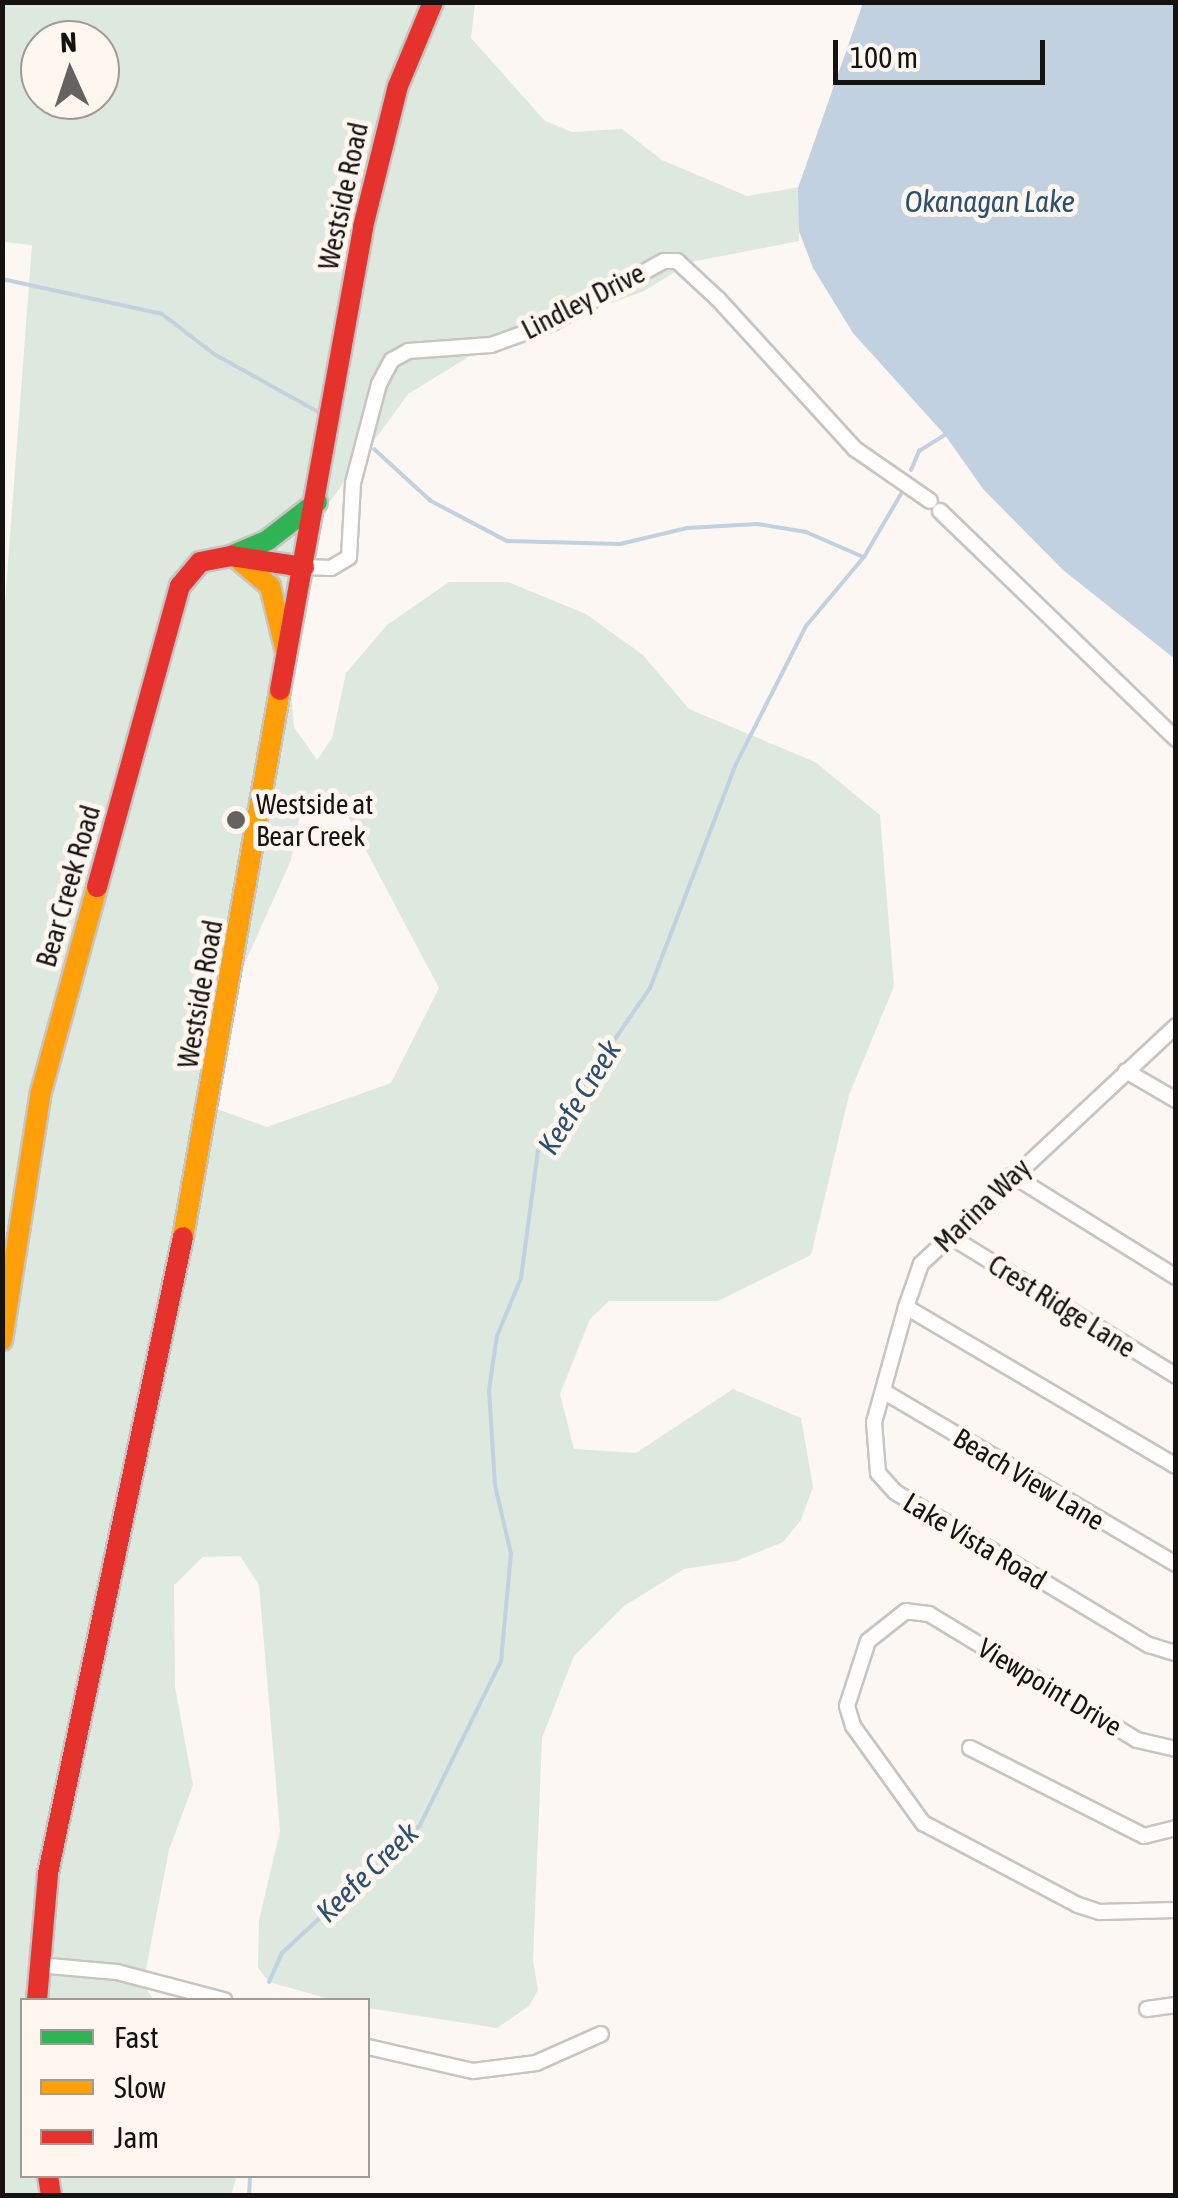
<!DOCTYPE html>
<html>
<head>
<meta charset="utf-8">
<style>
  body { margin:0 }
  #map { position:relative; width:1178px; height:2198px; overflow:hidden; background:#fcf7f2; font-family:"Asap Condensed",sans-serif }
  div>[style] { position:absolute }
  .green>* { inset:0; background:#dde8de }
  .water>* { inset:0; background:#c2d1df }
  .stream>* { height:4px; margin:-2px; padding:0 2px; transform-origin:2px; border-radius:2px; background:#c2d1df }
  .roads { filter:drop-shadow(2px 0 #c8c4c1) drop-shadow(-2px 0 #c8c4c1) drop-shadow(0 2px #c8c4c1) drop-shadow(0 -2px #c8c4c1) }
  .street>* { height:14px; margin:-7px; padding:0 7px; transform-origin:7px; border-radius:7px; background:#fffefd }
  .fast>* { height:20px; margin:-10px; padding:0 10px; transform-origin:10px; border-radius:10px; background:#30b455 }
  .slow>* { height:20px; margin:-10px; padding:0 10px; transform-origin:10px; border-radius:10px; background:#ff9f0a }
  .jam>* { height:20px; margin:-10px; padding:0 10px; transform-origin:10px; border-radius:10px; background:#e5322d }
  .dots>* { width:28px; height:28px; translate:-50% -50%; box-sizing:border-box; border:5px solid #fff6ef; border-radius:50% }
  span { translate:-50% -50%; white-space:nowrap; text-align:center; line-height:1.15; -webkit-text-stroke:10px #fff6ef; paint-order:stroke }
  .street-label { font-size:28px; color:#151210 }
  .poi-label { font-size:28px; color:#151210 }
  .left { translate:0 -50%; text-align:left }
  .water-label { font-size:30px; color:#295070; font-style:italic }
  .frame { position:absolute; inset:0; border:5px solid #151210; pointer-events:none }
  .legend { position:absolute; left:20px; top:1998px; width:350px; height:180px; box-sizing:border-box; background:#fff6ef; border:2px solid #a19b96; margin:0; padding:12px 18px; list-style:none; font-size:30px; color:#151210 }
  .legend li { display:flex; align-items:center; gap:20px; height:50px }
  .legend b { width:50px; border:2px solid #a19b96 }
  .north { position:absolute; left:20px; top:20px; width:100px; height:100px; box-sizing:border-box; background:#fff6ef; border:2px solid #a19b96; border-radius:50%; rotate:357deg; font-size:28px; font-weight:700; line-height:40px; text-align:center; color:#151210 }
  .north::after { content:''; display:block; margin:auto; width:35px; height:45px; background:#66625f; clip-path:polygon(50% 0,100% 100%,50% 72%,0 100%) }
  .scale { position:absolute; left:833px; top:40px; width:212px; height:45px; box-sizing:border-box; border:5px solid #151210; border-top:0; padding-left:12px; font-size:30px; line-height:35px; white-space:nowrap; color:#151210; -webkit-text-stroke:8px #fff6ef; paint-order:stroke }
</style>
</head>
<body>
<div id="map">
  <div class="green">
    <div style="clip-path:polygon(evenodd,3px 3px,475px 3px,471px 38px,545px 121px,572px 132px,622px 129px,662px 160px,747px 196px,800px 187px,799px 241px,691px 262px,644px 291px,470px 356px,408px 394px,302px 540px,283px 599px,294px 727px,317px 760px,332px 738px,346px 673px,387px 625px,449px 582px,508px 582px,586px 614px,643px 655px,689px 709px,815px 762px,880px 815px,894px 986px,849px 1095px,811px 1255px,718px 1301px,609px 1301px,590px 1319px,560px 1394px,574px 1449px,636px 1453px,733px 1389px,801px 1418px,813px 1487px,801px 1520px,783px 1542px,736px 1561px,684px 1569px,624px 1606px,574px 1656px,542px 1738px,533px 1960px,538px 1990px,529px 2006px,497px 2028px,368px 2008px,368px 2000px,333px 2000px,269px 1982px,258px 1968px,259px 1920px,280px 1831px,259px 1585px,240px 1556px,203px 1557px,174px 1585px,175px 1687px,193px 1785px,169px 1850px,143px 1984px,154px 2000px,22px 2000px,22px 2176px,237px 2176px,231px 2195px,3px 2196px,2px 642px,32px 245px,3px 242px,3px 3px,40px 40px,100px 40px,100px 100px,40px 100px,40px 40px,3px 3px,318px 798px,343px 807px,439px 988px,391px 1083px,267px 1127px,214px 1108px,206px 1050px,291px 860px,299px 819px,318px 798px)"></div>
  </div>
  <div class="water">
    <div style="clip-path:polygon(863px 3px,1175px 3px,1175px 659px,1063px 570px,983px 489px,945px 435px,853px 333px,813px 268px,799px 231px,798px 188px)"></div>
  </div>
  <div class="stream">
    <div style="left:2px;top:279px;width:164px;rotate:12.3deg"></div>
    <div style="left:162px;top:314px;width:66px;rotate:37.6deg"></div>
    <div style="left:214px;top:354px;width:121px;rotate:29.1deg"></div>
    <div style="left:374px;top:449px;width:77px;rotate:42.4deg"></div>
    <div style="left:431px;top:501px;width:86px;rotate:27.8deg"></div>
    <div style="left:507px;top:541px;width:113px;rotate:1.5deg"></div>
    <div style="left:620px;top:544px;width:69px;rotate:-13.4deg"></div>
    <div style="left:687px;top:528px;width:70px;rotate:-3.3deg"></div>
    <div style="left:757px;top:524px;width:50px;rotate:9.3deg"></div>
    <div style="left:806px;top:532px;width:60px;rotate:23.6deg"></div>
    <div style="left:911px;top:470px;width:21px;rotate:-67deg"></div>
    <div style="left:919px;top:451px;width:31px;rotate:-32deg"></div>
    <div style="left:269px;top:1982px;width:32px;rotate:-66deg"></div>
    <div style="left:282px;top:1953px;width:188px;rotate:-42.8deg"></div>
    <div style="left:420px;top:1825px;width:183px;rotate:-63.7deg"></div>
    <div style="left:501px;top:1661px;width:107px;rotate:-84.7deg"></div>
    <div style="left:511px;top:1554px;width:71px;rotate:-103.1deg"></div>
    <div style="left:495px;top:1485px;width:95px;rotate:-93.6deg"></div>
    <div style="left:489px;top:1390px;width:55px;rotate:-81.6deg"></div>
    <div style="left:497px;top:1336px;width:63px;rotate:-67.5deg"></div>
    <div style="left:521px;top:1278px;width:128px;rotate:-82.4deg"></div>
    <div style="left:538px;top:1151px;width:198px;rotate:-55.5deg"></div>
    <div style="left:650px;top:988px;width:238px;rotate:-69deg"></div>
    <div style="left:735px;top:766px;width:157px;rotate:-63.1deg"></div>
    <div style="left:806px;top:626px;width:90px;rotate:-50deg"></div>
    <div style="left:864px;top:557px;width:73px;rotate:-59.6deg"></div>
    <div style="left:249px;top:2196px;width:20px;rotate:-87deg"></div>
  </div>
  <div class="roads">
    <div class="street">
      <div style="left:940px;top:511px;width:328px;rotate:44deg"></div>
      <div style="left:304px;top:567px;width:27px;rotate:2deg"></div>
      <div style="left:331px;top:568px;width:21px;rotate:-31deg"></div>
      <div style="left:349px;top:557px;width:74px;rotate:-86.9deg"></div>
      <div style="left:353px;top:483px;width:102px;rotate:-75.3deg"></div>
      <div style="left:379px;top:384px;width:27px;rotate:-62deg"></div>
      <div style="left:392px;top:360px;width:18px;rotate:-29deg"></div>
      <div style="left:408px;top:351px;width:83px;rotate:-4.1deg"></div>
      <div style="left:491px;top:345px;width:65px;rotate:-19.8deg"></div>
      <div style="left:552px;top:323px;width:128px;rotate:-29deg"></div>
      <div style="left:664px;top:261px;width:13px"></div>
      <div style="left:677px;top:261px;width:56px;rotate:42.8deg"></div>
      <div style="left:718px;top:299px;width:203px;rotate:47.6deg"></div>
      <div style="left:855px;top:449px;width:91px;rotate:34.7deg"></div>
      <div style="left:1176px;top:1026px;width:349px;rotate:137deg"></div>
      <div style="left:921px;top:1264px;width:46px;rotate:109.2deg"></div>
      <div style="left:906px;top:1307px;width:313px;rotate:30.5deg"></div>
      <div style="left:1126px;top:1071px;width:58px;rotate:30.1deg"></div>
      <div style="left:1012px;top:1175px;width:193px;rotate:31.9deg"></div>
      <div style="left:948px;top:1235px;width:268px;rotate:31.7deg"></div>
      <div style="left:906px;top:1307px;width:119px;rotate:105.5deg"></div>
      <div style="left:874px;top:1422px;width:51px;rotate:85.5deg"></div>
      <div style="left:878px;top:1473px;width:25px;rotate:48deg"></div>
      <div style="left:895px;top:1492px;width:297px;rotate:31.1deg"></div>
      <div style="left:1149px;top:1645px;width:28px;rotate:17deg"></div>
      <div style="left:883px;top:1391px;width:340px;rotate:30.6deg"></div>
      <div style="left:970px;top:1748px;width:195px;rotate:26.8deg"></div>
      <div style="left:1144px;top:1836px;width:33px;rotate:-14deg"></div>
      <div style="left:1176px;top:1749px;width:40px;rotate:-167deg"></div>
      <div style="left:1137px;top:1740px;width:243px;rotate:-148.8deg"></div>
      <div style="left:929px;top:1614px;width:23px;rotate:-173deg"></div>
      <div style="left:906px;top:1611px;width:48px;rotate:141.7deg"></div>
      <div style="left:868px;top:1641px;width:68px;rotate:107.9deg"></div>
      <div style="left:847px;top:1706px;width:21px;rotate:73deg"></div>
      <div style="left:853px;top:1726px;width:120px;rotate:54.2deg"></div>
      <div style="left:923px;top:1823px;width:175px;rotate:27.9deg"></div>
      <div style="left:1078px;top:1905px;width:23px;rotate:18deg"></div>
      <div style="left:1100px;top:1912px;width:76px;rotate:-1.5deg"></div>
      <div style="left:38px;top:1965px;width:79px;rotate:5.1deg"></div>
      <div style="left:117px;top:1972px;width:111px;rotate:14.7deg"></div>
      <div style="left:1147px;top:2009px;width:29px;rotate:-8deg"></div>
      <div style="left:368px;top:2047px;width:108px;rotate:12.9deg"></div>
      <div style="left:473px;top:2071px;width:64px;rotate:-7.2deg"></div>
      <div style="left:536px;top:2063px;width:71px;rotate:-24deg"></div>
    </div>
    <div class="fast">
      <div style="left:233px;top:555px;width:38px;rotate:-23deg"></div>
      <div style="left:268px;top:540px;width:62px;rotate:-37.8deg"></div>
    </div>
    <div class="slow">
      <div style="left:238px;top:559px;width:42px;rotate:40.2deg"></div>
      <div style="left:270px;top:586px;width:68px;rotate:76.4deg"></div>
      <div style="left:183px;top:1237px;width:556px;rotate:-79.94deg"></div>
      <div style="left:2px;top:1340px;width:251px;rotate:-81.1deg"></div>
      <div style="left:41px;top:1092px;width:213px;rotate:-74.7deg"></div>
    </div>
    <div class="jam">
      <div style="left:280px;top:690px;width:470px;rotate:-79.8deg"></div>
      <div style="left:363px;top:227px;width:145px;rotate:-76.1deg"></div>
      <div style="left:398px;top:86px;width:91px;rotate:-67.4deg"></div>
      <div style="left:97px;top:887px;width:312px;rotate:-74.6deg"></div>
      <div style="left:180px;top:586px;width:31px;rotate:-50deg"></div>
      <div style="left:200px;top:562px;width:32px;rotate:-11deg"></div>
      <div style="left:231px;top:556px;width:74px;rotate:8.6deg"></div>
      <div style="left:37px;top:2000px;width:127px;rotate:-85deg"></div>
      <div style="left:48px;top:1873px;width:650px;rotate:-78.02deg"></div>
      <div style="left:48px;top:2176px;width:20px;rotate:81deg"></div>
    </div>
  </div>
  <div class="dots">
    <div style="left:236px;top:820px;background:#66625f"></div>
  </div>
  <div class="street-label">
    <span style="left:343px;top:196px;rotate:-78deg">Westside Road</span>
    <span style="left:583px;top:301px;rotate:-27deg">Lindley Drive</span>
    <span style="left:68px;top:886px;rotate:-74deg">Bear Creek Road</span>
    <span style="left:200px;top:994px;rotate:-80deg">Westside Road</span>
    <span style="left:982px;top:1205px;rotate:-44deg">Marina Way</span>
    <span style="left:1062px;top:1306px;rotate:32deg">Crest Ridge Lane</span>
    <span style="left:1029px;top:1479px;rotate:31deg">Beach View Lane</span>
    <span style="left:975px;top:1541px;rotate:31deg">Lake Vista Road</span>
    <span style="left:1050px;top:1687px;rotate:31deg">Viewpoint Drive</span>
  </div>
  <div class="poi-label">
    <span class="left" style="left:256px;top:820px">Westside at<br>Bear Creek</span>
  </div>
  <div class="water-label">
    <span style="left:990px;top:201px">Okanagan Lake</span>
    <span style="left:579px;top:1097px;rotate:-58deg">Keefe Creek</span>
    <span style="left:367px;top:1872px;rotate:-44deg">Keefe Creek</span>
  </div>
  <div class="frame"></div>
  <ul class="legend">
  <li><b style="height:12px;background:#30b455"></b>Fast</li>
  <li><b style="height:12px;background:#ff9f0a"></b>Slow</li>
  <li><b style="height:12px;background:#e5322d"></b>Jam</li>
  </ul>
  <div class="north">N</div>
  <div class="scale">100 m</div>
</div>
</body>
</html>
